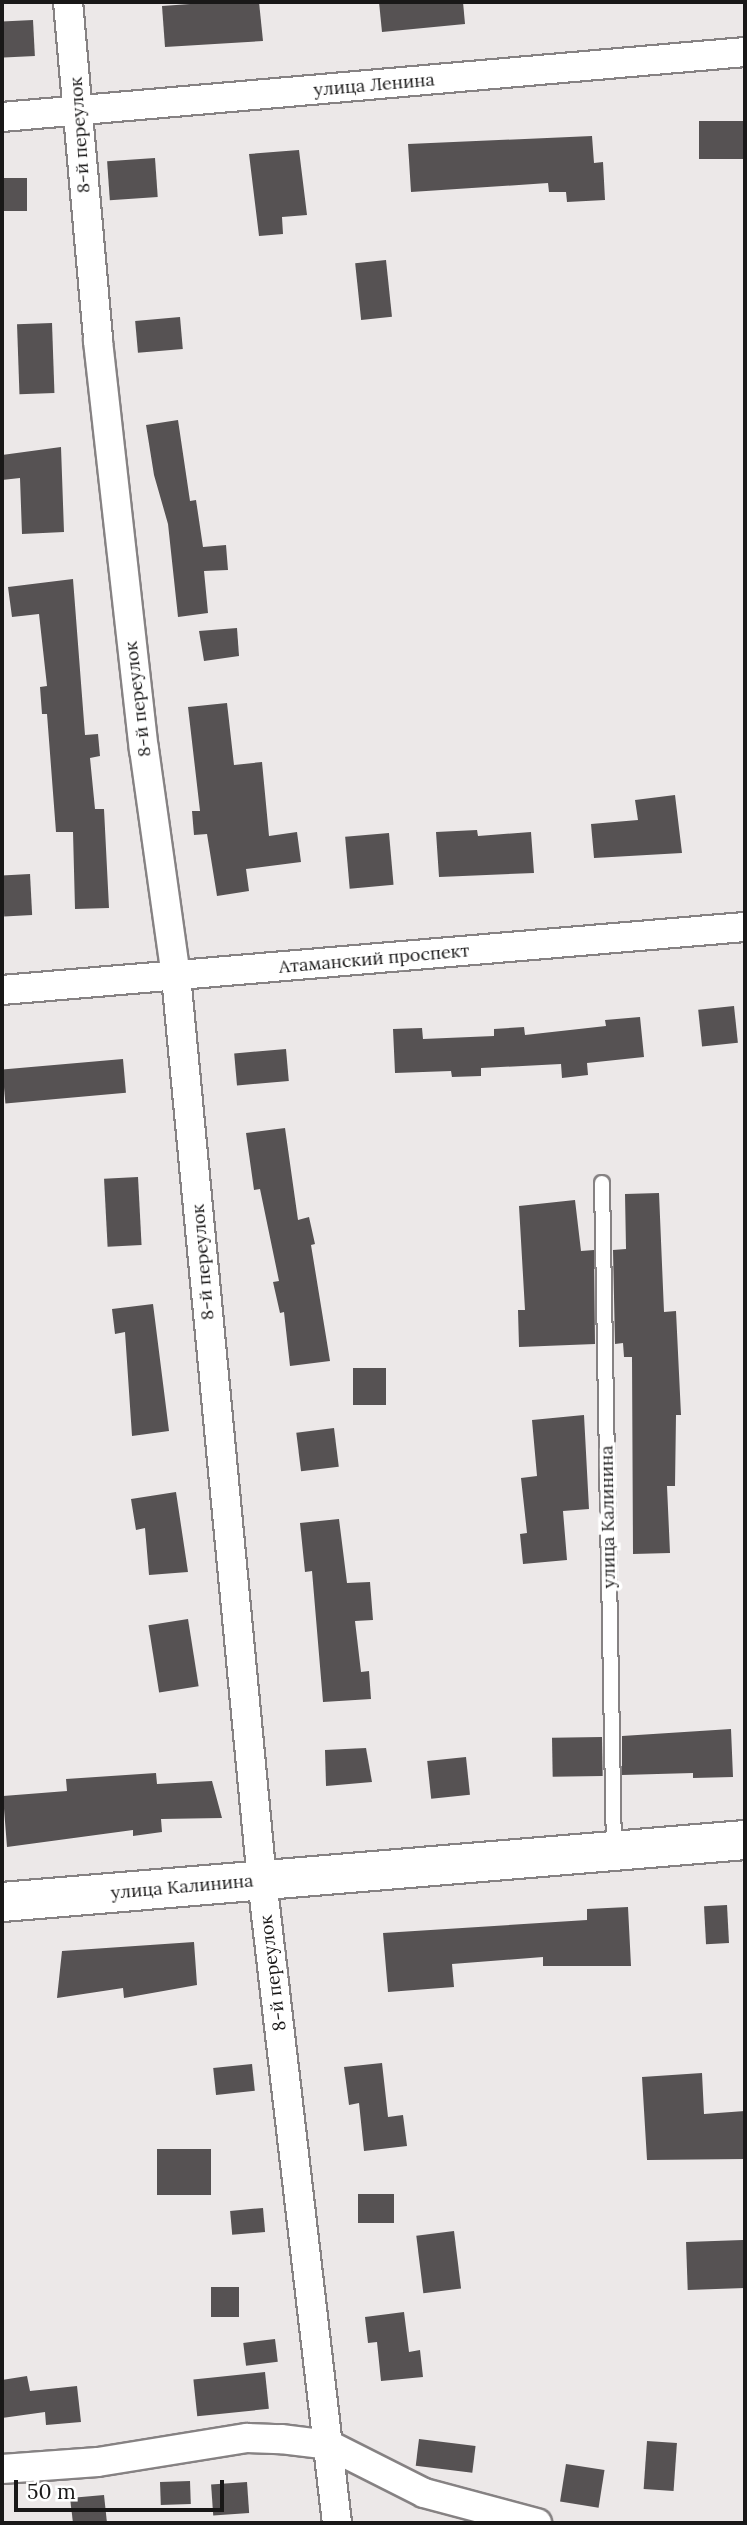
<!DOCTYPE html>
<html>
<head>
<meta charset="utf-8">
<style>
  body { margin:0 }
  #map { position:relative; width:747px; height:2525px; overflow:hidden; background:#ece8e8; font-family:Lora,serif }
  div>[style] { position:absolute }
  .building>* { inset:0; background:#565253; transform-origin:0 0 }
  .roads { filter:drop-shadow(2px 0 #868283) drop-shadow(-2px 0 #868283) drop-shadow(0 2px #868283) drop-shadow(0 -2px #868283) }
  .lane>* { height:14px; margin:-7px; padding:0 7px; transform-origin:7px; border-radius:7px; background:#fff }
  .street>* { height:28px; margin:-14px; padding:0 14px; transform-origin:14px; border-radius:14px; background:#fff }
  .secondary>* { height:38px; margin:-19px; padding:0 19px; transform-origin:19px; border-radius:19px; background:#fff }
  span { translate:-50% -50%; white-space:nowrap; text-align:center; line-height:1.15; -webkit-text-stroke:7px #fff; paint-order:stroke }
  .street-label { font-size:18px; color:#191818 }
  .frame { position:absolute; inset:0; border:4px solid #191818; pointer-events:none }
  .scale { position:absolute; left:14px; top:2480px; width:210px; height:32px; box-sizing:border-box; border:4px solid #191818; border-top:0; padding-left:9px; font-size:21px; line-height:24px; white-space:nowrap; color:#191818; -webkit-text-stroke:5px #fff; paint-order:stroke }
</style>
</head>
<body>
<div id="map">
  <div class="building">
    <div style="clip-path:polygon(218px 2px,259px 2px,263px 41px,165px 47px,162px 6px)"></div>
    <div style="clip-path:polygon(379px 2px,463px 2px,465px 24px,382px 32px)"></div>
    <div style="left:33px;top:20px;width:36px;height:31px;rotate:87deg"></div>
    <div style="left:745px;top:121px;width:38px;height:46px;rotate:90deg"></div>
    <div style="clip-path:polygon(592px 136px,594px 163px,603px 162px,605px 200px,567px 202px,566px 192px,549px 192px,548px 183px,411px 192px,408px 144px)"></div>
    <div style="clip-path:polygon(299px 150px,307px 215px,282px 217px,283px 234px,259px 236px,249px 154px)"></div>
    <div style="left:155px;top:158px;width:39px;height:48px;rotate:86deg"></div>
    <div style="left:2px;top:178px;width:25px;height:33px"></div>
    <div style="left:386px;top:260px;width:57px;height:31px;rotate:84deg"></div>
    <div style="left:180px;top:317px;width:32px;height:45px;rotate:85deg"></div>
    <div style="left:52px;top:323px;width:70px;height:35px;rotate:88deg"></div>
    <div style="clip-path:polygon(178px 420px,190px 501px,196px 500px,203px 547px,226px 545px,228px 570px,204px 571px,208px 613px,178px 617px,168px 524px,154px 475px,146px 425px)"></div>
    <div style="clip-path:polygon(61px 447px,64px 532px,22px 534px,20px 478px,2px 480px,2px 455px)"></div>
    <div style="clip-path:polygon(73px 579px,85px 735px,98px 734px,100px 756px,90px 758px,95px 809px,104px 809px,109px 908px,75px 909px,73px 832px,56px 832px,47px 714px,42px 714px,40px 687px,47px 686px,39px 614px,12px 617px,8px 587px)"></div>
    <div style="clip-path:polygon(237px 628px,239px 656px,204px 661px,199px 631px)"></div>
    <div style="clip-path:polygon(227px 703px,234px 765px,262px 762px,269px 836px,297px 832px,301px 862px,246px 869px,249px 891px,217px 896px,207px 834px,194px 835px,192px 811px,200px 811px,188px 707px)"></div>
    <div style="clip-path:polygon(675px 795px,682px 853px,594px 858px,591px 824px,638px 820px,635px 800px)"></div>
    <div style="clip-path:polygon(477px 830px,478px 836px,531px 832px,534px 873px,439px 877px,436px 832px)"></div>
    <div style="left:389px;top:833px;width:52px;height:44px;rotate:85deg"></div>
    <div style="left:30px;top:874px;width:41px;height:28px;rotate:87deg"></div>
    <div style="left:734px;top:1006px;width:37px;height:36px;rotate:84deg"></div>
    <div style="clip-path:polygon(640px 1017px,644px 1057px,587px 1063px,588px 1075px,562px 1078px,561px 1064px,481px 1068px,481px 1076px,452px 1077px,451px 1071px,395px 1073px,393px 1029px,422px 1028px,423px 1039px,494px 1036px,494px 1029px,524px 1027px,525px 1035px,606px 1026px,605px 1020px)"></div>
    <div style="left:286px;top:1049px;width:32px;height:52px;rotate:85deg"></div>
    <div style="left:123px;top:1059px;width:34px;height:121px;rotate:85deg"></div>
    <div style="clip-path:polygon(285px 1128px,298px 1220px,309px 1217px,315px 1244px,311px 1245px,330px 1361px,290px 1366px,284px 1312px,280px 1313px,273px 1282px,279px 1281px,260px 1189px,254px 1190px,246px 1133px)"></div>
    <div style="left:138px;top:1177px;width:68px;height:34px;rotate:87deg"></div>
    <div style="clip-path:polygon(659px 1193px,664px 1312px,676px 1311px,681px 1415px,676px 1415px,675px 1486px,667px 1486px,670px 1553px,633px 1554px,632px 1357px,624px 1357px,623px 1343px,615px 1344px,613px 1250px,626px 1249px,625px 1194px)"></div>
    <div style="clip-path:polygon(575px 1200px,581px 1251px,594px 1250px,595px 1344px,519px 1347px,518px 1310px,525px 1310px,519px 1206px)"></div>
    <div style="clip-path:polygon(153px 1304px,169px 1431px,132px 1436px,125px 1332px,115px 1334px,112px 1309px)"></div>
    <div style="left:353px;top:1368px;width:33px;height:37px"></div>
    <div style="clip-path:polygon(584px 1415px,589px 1509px,563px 1511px,567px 1560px,523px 1564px,520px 1534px,527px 1533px,521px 1478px,537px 1476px,532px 1420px)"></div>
    <div style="left:334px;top:1428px;width:39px;height:38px;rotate:83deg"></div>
    <div style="clip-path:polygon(176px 1492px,188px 1572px,149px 1575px,145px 1528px,136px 1530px,131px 1499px)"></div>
    <div style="clip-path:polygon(339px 1519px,347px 1583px,370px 1582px,373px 1620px,355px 1621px,361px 1672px,369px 1671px,371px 1699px,323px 1702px,312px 1571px,305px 1572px,300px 1523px)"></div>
    <div style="left:188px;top:1619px;width:68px;height:40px;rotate:81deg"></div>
    <div style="clip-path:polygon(731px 1729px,733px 1777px,693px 1778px,693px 1773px,622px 1775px,622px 1736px)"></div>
    <div style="left:602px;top:1737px;width:39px;height:50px;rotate:89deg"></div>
    <div style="clip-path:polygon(366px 1748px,372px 1782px,326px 1786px,325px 1750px)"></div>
    <div style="left:466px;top:1757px;width:38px;height:39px;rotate:84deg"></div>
    <div style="clip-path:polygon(156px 1773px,157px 1784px,212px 1781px,222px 1818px,161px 1819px,162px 1832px,133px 1836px,133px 1830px,7px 1847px,3px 1796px,67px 1791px,66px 1779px)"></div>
    <div style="left:727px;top:1905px;width:38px;height:23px;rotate:87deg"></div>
    <div style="clip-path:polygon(628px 1907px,631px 1966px,543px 1966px,543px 1957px,452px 1964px,454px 1987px,388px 1992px,383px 1933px,587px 1920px,587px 1909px)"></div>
    <div style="clip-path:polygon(194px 1942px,197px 1985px,124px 1998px,123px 1988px,57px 1998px,62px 1951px)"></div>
    <div style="clip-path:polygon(382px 2063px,388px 2117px,403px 2115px,407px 2146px,364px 2151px,359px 2103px,349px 2105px,344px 2067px)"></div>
    <div style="left:252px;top:2064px;width:27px;height:39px;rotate:84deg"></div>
    <div style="clip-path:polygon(702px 2073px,704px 2114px,745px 2111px,745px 2159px,647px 2160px,642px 2077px)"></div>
    <div style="left:157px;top:2149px;width:54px;height:46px"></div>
    <div style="left:358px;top:2194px;width:36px;height:29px"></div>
    <div style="left:263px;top:2208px;width:24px;height:33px;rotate:85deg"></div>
    <div style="left:454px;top:2231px;width:58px;height:38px;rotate:83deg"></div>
    <div style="left:743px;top:2240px;width:48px;height:57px;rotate:88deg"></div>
    <div style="left:211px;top:2287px;width:28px;height:30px"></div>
    <div style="clip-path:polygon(404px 2312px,409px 2352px,420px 2350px,423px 2377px,381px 2381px,377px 2342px,368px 2343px,365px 2317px)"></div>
    <div style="left:275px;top:2339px;width:23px;height:32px;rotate:83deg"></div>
    <div style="left:265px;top:2372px;width:37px;height:72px;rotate:84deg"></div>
    <div style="clip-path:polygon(27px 2376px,30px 2391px,77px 2386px,81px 2422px,46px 2425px,45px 2412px,2px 2418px,2px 2380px)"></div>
    <div style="left:419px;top:2439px;width:57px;height:27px;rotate:7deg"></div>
    <div style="left:647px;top:2441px;width:30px;height:48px;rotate:4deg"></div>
    <div style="left:566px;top:2464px;width:39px;height:38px;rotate:9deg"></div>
    <div style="left:190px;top:2481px;width:23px;height:30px;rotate:88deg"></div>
    <div style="left:247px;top:2482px;width:31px;height:36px;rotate:86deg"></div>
    <div style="clip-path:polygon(104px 2495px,107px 2523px,73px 2523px,70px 2498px)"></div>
  </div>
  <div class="roads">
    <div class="lane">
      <div style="left:602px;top:1183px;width:667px;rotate:88.97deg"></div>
    </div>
    <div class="street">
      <div style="left:68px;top:2px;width:340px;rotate:84.9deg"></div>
      <div style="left:98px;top:341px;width:411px;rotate:83.6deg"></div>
      <div style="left:144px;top:749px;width:229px;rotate:82deg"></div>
      <div style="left:176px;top:976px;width:908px;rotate:84.57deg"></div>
      <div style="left:262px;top:1880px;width:647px;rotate:83.35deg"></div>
      <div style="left:2px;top:117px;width:746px;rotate:-5deg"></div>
      <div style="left:2px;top:990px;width:746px;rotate:-4.85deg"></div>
      <div style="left:2px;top:2469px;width:96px;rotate:-4.2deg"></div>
      <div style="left:98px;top:2462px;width:151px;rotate:-9.2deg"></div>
      <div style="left:247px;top:2438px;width:34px;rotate:2deg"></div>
      <div style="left:281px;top:2439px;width:48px;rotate:7.1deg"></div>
      <div style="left:329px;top:2445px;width:106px;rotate:26.8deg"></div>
      <div style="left:424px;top:2493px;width:117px;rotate:14.9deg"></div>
    </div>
    <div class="secondary">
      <div style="left:2px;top:1902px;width:746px;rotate:-4.77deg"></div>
    </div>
  </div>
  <div class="street-label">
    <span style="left:374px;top:85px;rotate:-5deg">улица Ленина</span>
    <span style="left:80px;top:135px;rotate:-94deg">8-й переулок</span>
    <span style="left:138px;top:699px;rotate:-97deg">8-й переулок</span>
    <span style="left:374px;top:959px;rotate:-5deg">Атаманский проспект</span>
    <span style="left:203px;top:1262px;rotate:-95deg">8-й переулок</span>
    <span style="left:608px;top:1517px;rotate:-91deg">улица Калинина</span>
    <span style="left:182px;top:1887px;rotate:-5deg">улица Калинина</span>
    <span style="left:273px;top:1973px;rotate:-97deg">8-й переулок</span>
  </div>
  <div class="frame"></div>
  <div class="scale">50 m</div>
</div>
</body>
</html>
